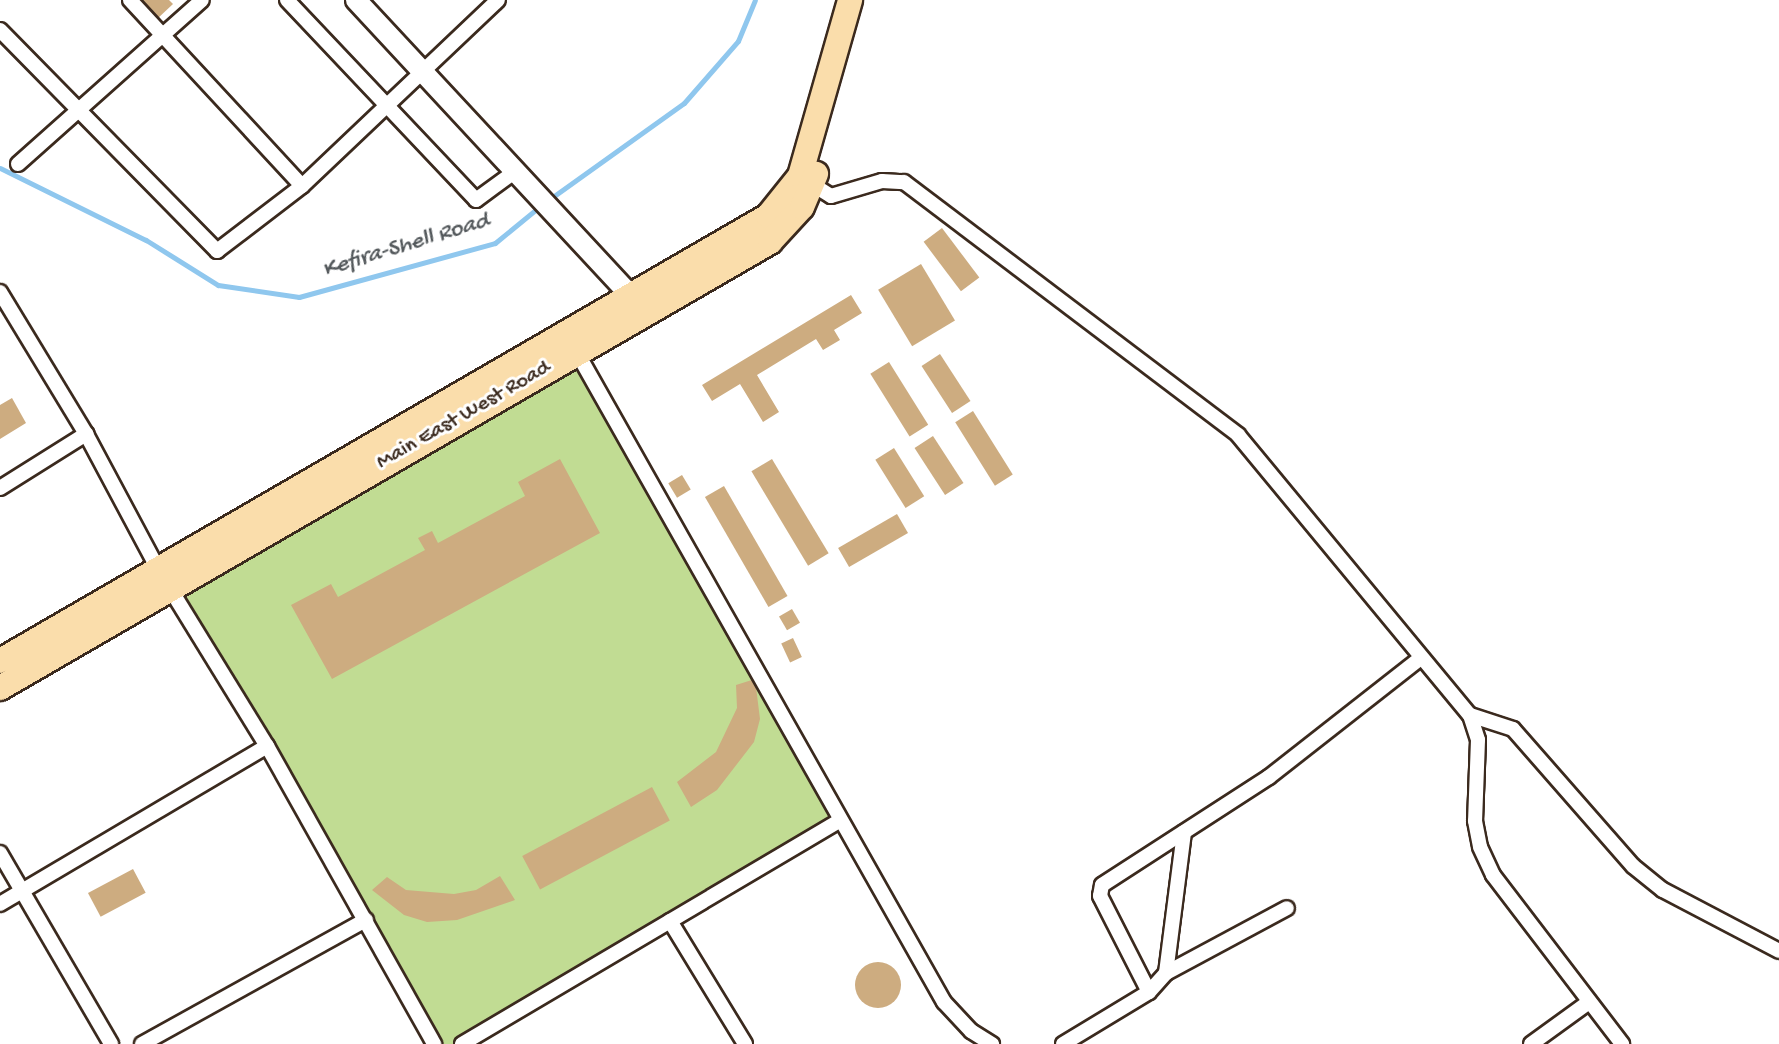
<!DOCTYPE html>
<html>
<head>
<meta charset="utf-8">
<style>
  body { margin:0 }
  #map { position:relative; width:1779px; height:1044px; overflow:hidden; background:#fff; font-family:"Gochi Hand",sans-serif }
  div>[style] { position:absolute }
  .green>* { inset:0; background:#c1dc93 }
  .stream>* { height:5px; margin:-2.5px; padding:0 2.5px; transform-origin:2.5px; border-radius:2.5px; background:#8fc7ee }
  .building>* { inset:0; background:#cdac80; transform-origin:0 0 }
  .round { border-radius:50% }
  .roads { filter:drop-shadow(2px 0 #3b2a1e) drop-shadow(-2px 0 #3b2a1e) drop-shadow(0 2px #3b2a1e) drop-shadow(0 -2px #3b2a1e) }
  .street>* { height:14px; margin:-7px; padding:0 7px; transform-origin:7px; border-radius:7px; background:#fff }
  .secondary>* { height:20px; margin:-10px; padding:0 10px; transform-origin:10px; border-radius:10px; background:#fff }
  .primary>* { height:24px; margin:-12px; padding:0 12px; transform-origin:12px; border-radius:12px; background:#faddab }
  span { translate:-50% -50%; white-space:nowrap; text-align:center; line-height:1.15; -webkit-text-stroke:6px #fff; paint-order:stroke }
  .street-label { font-size:22px; color:#3b2a1e }
  .water-label { font-size:24px; color:#54595c; font-style:italic }
</style>
</head>
<body>
<div id="map">
  <div class="green">
    <div style="clip-path:polygon(576px 351px,839px 821px,462px 1044px,434px 1044px,170px 589px)"></div>
  </div>
  <div class="stream">
    <div style="left:0;top:168px;width:163px;rotate:26.3deg"></div>
    <div style="left:146px;top:240px;width:85px;rotate:32deg"></div>
    <div style="left:218px;top:285px;width:82px;rotate:8.4deg"></div>
    <div style="left:299px;top:297px;width:203px;rotate:-15.4deg"></div>
    <div style="left:495px;top:243px;width:57px;rotate:-39.3deg"></div>
    <div style="left:547px;top:201px;width:168px;rotate:-35.6deg"></div>
    <div style="left:684px;top:103px;width:82px;rotate:-48.9deg"></div>
    <div style="left:738px;top:41px;width:44px;rotate:-67.5deg"></div>
  </div>
  <div class="building">
    <div style="clip-path:polygon(138px 0,169px 0,173px 4px,156px 20px)"></div>
    <div style="left:942px;top:228px;width:62px;height:23px;rotate:53deg"></div>
    <div style="left:921px;top:264px;width:66px;height:50px;rotate:59deg"></div>
    <div style="clip-path:polygon(851px 295px,862px 313px,834px 330px,840px 340px,823px 350px,816px 339px,757px 375px,779px 412px,763px 422px,740px 384px,712px 401px,702px 385px)"></div>
    <div style="left:940px;top:354px;width:56px;height:22px;rotate:57deg"></div>
    <div style="left:889px;top:362px;width:74px;height:22px;rotate:58deg"></div>
    <div style="clip-path:polygon(12px 398px,26px 423px,0 439px,0 405px)"></div>
    <div style="left:973px;top:411px;width:75px;height:21px;rotate:58deg"></div>
    <div style="left:933px;top:436px;width:56px;height:22px;rotate:57deg"></div>
    <div style="left:894px;top:448px;width:57px;height:22px;rotate:58deg"></div>
    <div style="clip-path:polygon(560px 459px,600px 533px,332px 679px,291px 605px,331px 584px,338px 597px,425px 550px,418px 538px,432px 531px,438px 543px,525px 496px,518px 482px)"></div>
    <div style="left:772px;top:459px;width:110px;height:24px;rotate:59deg"></div>
    <div style="left:682px;top:475px;width:17px;height:16px;rotate:59deg"></div>
    <div style="left:724px;top:486px;width:127px;height:22px;rotate:60deg"></div>
    <div style="left:897px;top:514px;width:22px;height:68px;rotate:60deg"></div>
    <div style="left:792px;top:609px;width:16px;height:15px;rotate:60deg"></div>
    <div style="left:793px;top:638px;width:21px;height:13px;rotate:65deg"></div>
    <div style="clip-path:polygon(755px 679px,760px 719px,754px 742px,717px 790px,691px 807px,677px 782px,716px 752px,737px 708px,736px 685px)"></div>
    <div style="left:652px;top:787px;width:38px;height:147px;rotate:62deg"></div>
    <div style="left:133px;top:869px;width:27px;height:51px;rotate:62deg"></div>
    <div style="clip-path:polygon(500px 876px,515px 900px,457px 920px,427px 922px,404px 915px,372px 890px,387px 877px,406px 890px,454px 894px,476px 890px)"></div>
    <div class="round" style="left:855px;top:962px;width:46px;height:46px"></div>
  </div>
  <div class="roads">
    <div class="street">
      <div style="left:130px;top:0;width:253px;rotate:47.2deg"></div>
      <div style="left:287px;top:0;width:275px;rotate:46.6deg"></div>
      <div style="left:476px;top:200px;width:51px;rotate:-36.2deg"></div>
      <div style="left:0;top:30px;width:310px;rotate:45.5deg"></div>
      <div style="left:217px;top:251px;width:107px;rotate:-37.4deg"></div>
      <div style="left:302px;top:186px;width:270px;rotate:-43.5deg"></div>
      <div style="left:18px;top:164px;width:246px;rotate:-41.7deg"></div>
      <div style="left:807px;top:181px;width:28px;rotate:32deg"></div>
      <div style="left:831px;top:196px;width:53px;rotate:-16.4deg"></div>
      <div style="left:882px;top:181px;width:22px;rotate:3deg"></div>
      <div style="left:904px;top:182px;width:419px;rotate:37.1deg"></div>
      <div style="left:1238px;top:435px;width:364px;rotate:50.4deg"></div>
      <div style="left:1470px;top:715px;width:26px;rotate:72deg"></div>
      <div style="left:1478px;top:740px;width:81px;rotate:92.1deg"></div>
      <div style="left:1475px;top:821px;width:26px;rotate:79deg"></div>
      <div style="left:1480px;top:847px;width:31px;rotate:65deg"></div>
      <div style="left:1493px;top:875px;width:213px;rotate:52.6deg"></div>
      <div style="left:0;top:292px;width:166px;rotate:58.8deg"></div>
      <div style="left:86px;top:434px;width:153px;rotate:61.9deg"></div>
      <div style="left:158px;top:569px;width:208px;rotate:58.4deg"></div>
      <div style="left:267px;top:746px;width:342px;rotate:60.7deg"></div>
      <div style="left:575px;top:349px;width:750px;rotate:60.53deg"></div>
      <div style="left:944px;top:1002px;width:40px;rotate:47deg"></div>
      <div style="left:971px;top:1031px;width:25px;rotate:32deg"></div>
      <div style="left:0;top:488px;width:102px;rotate:-32.1deg"></div>
      <div style="left:1470px;top:715px;width:45px;rotate:18deg"></div>
      <div style="left:1513px;top:729px;width:182px;rotate:48.8deg"></div>
      <div style="left:1633px;top:866px;width:38px;rotate:39deg"></div>
      <div style="left:1663px;top:890px;width:131px;rotate:27.7deg"></div>
      <div style="left:0;top:853px;width:221px;rotate:59.8deg"></div>
      <div style="left:0;top:904px;width:310px;rotate:-30.6deg"></div>
      <div style="left:670px;top:921px;width:144px;rotate:58.6deg"></div>
      <div style="left:1166px;top:973px;width:142px;rotate:-82.7deg"></div>
      <div style="left:1149px;top:992px;width:108px;rotate:-117deg"></div>
      <div style="left:1100px;top:896px;width:11px;rotate:-80deg"></div>
      <div style="left:1102px;top:885px;width:199px;rotate:-32.9deg"></div>
      <div style="left:1269px;top:777px;width:193px;rotate:-38.1deg"></div>
      <div style="left:142px;top:1044px;width:256px;rotate:-29deg"></div>
      <div style="left:462px;top:1044px;width:438px;rotate:-30.6deg"></div>
      <div style="left:1063px;top:1044px;width:100px;rotate:-31.2deg"></div>
      <div style="left:1149px;top:992px;width:25px;rotate:-48deg"></div>
      <div style="left:1166px;top:973px;width:137px;rotate:-28.2deg"></div>
      <div style="left:1531px;top:1044px;width:72px;rotate:-35.9deg"></div>
    </div>
    <div class="secondary">
      <div style="left:356px;top:0;width:417px;rotate:47.1deg"></div>
    </div>
    <div class="primary">
      <div style="left:0;top:661px;width:888px;rotate:-30.09deg"></div>
      <div style="left:768px;top:216px;width:51px;rotate:-51.3deg"></div>
      <div style="left:800px;top:176px;width:183px;rotate:-74.1deg"></div>
      <div style="left:0;top:688px;width:890px;rotate:-30.08deg"></div>
      <div style="left:770px;top:242px;width:47px;rotate:-47.6deg"></div>
      <div style="left:802px;top:207px;width:36px;rotate:-67deg"></div>
    </div>
  </div>
  <div class="street-label">
    <span style="left:464px;top:416px;rotate:-30deg">Main East West Road</span>
  </div>
  <div class="water-label">
    <span style="left:406px;top:246px;rotate:-17deg">Kefira-Shell Road</span>
  </div>
</div>
</body>
</html>
